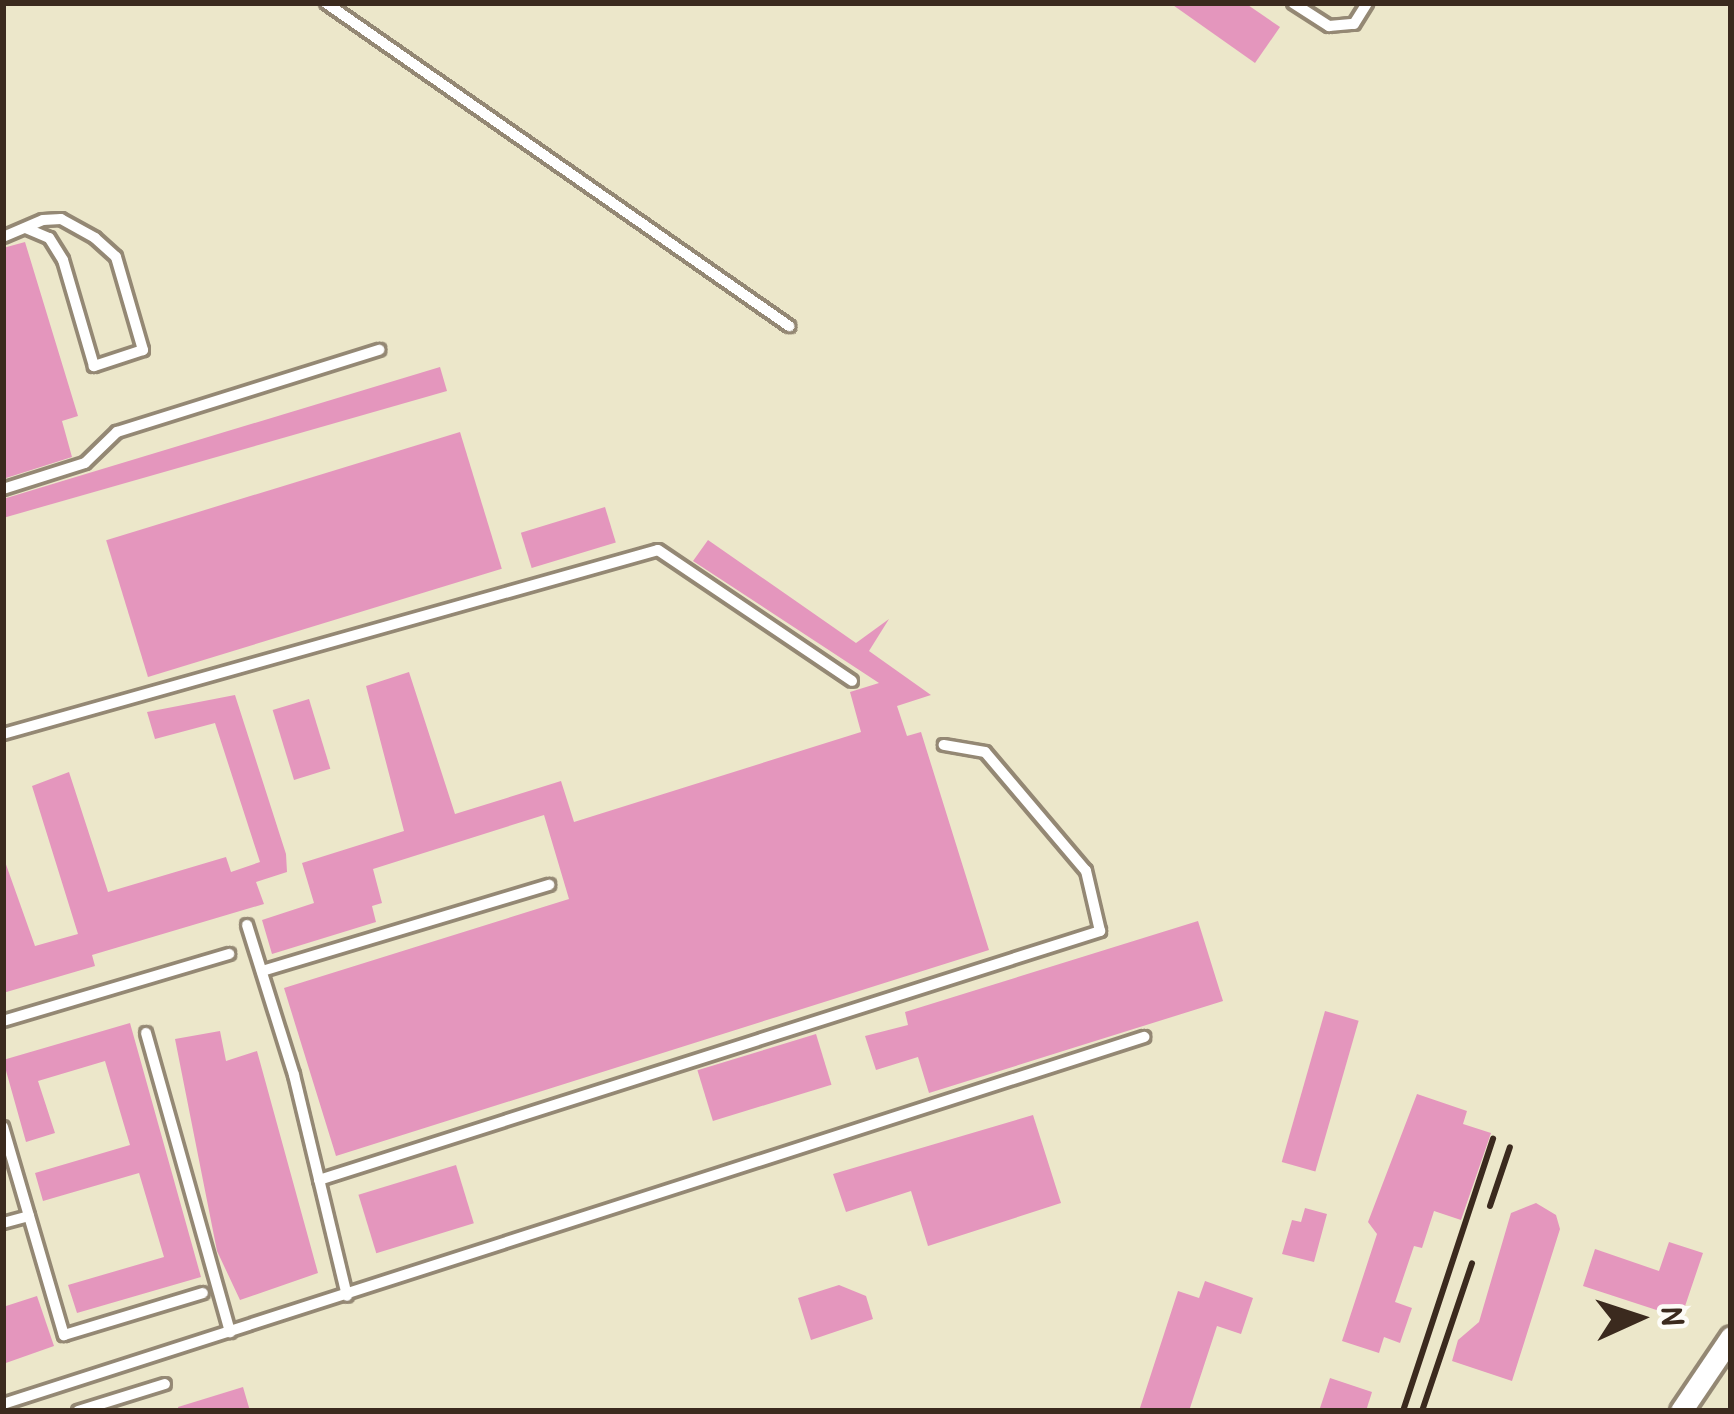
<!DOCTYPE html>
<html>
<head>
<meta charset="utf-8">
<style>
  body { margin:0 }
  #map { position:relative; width:1734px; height:1414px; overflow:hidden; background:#ece7ca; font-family:"Patrick Hand",sans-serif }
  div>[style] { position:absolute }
  .building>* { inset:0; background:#e496bd; transform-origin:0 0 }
  .roads { filter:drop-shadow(3px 0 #948874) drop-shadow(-3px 0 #948874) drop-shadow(0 3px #948874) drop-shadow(0 -3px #948874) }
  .service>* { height:10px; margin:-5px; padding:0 5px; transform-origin:5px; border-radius:5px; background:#fff }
  .minor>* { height:21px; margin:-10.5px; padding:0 10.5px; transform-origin:10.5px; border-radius:10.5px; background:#fff }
  .rail>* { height:6px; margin:-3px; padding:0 3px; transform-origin:3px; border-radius:3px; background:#3b2a1e }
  span { translate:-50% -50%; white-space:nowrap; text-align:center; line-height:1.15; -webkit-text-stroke:12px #fdfcf7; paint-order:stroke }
  .frame { position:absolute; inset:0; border:6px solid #3b2a1e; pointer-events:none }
  .north { position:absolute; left:1578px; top:1258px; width:120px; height:120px; -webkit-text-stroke:9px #fdfcf7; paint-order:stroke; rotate:87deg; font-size:33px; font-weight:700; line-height:48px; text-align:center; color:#3b2a1e }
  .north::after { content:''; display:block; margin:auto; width:42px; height:54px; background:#3b2a1e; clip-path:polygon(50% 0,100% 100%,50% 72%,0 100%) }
</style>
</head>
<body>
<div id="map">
  <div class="building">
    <div style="clip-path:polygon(1170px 3px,1245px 3px,1280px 27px,1255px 63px)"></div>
    <div style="clip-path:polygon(25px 242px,78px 416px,62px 421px,72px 457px,3px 479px,3px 248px)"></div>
    <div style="clip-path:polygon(440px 367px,447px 391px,3px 518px,3px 499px)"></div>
    <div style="left:460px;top:432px;width:143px;height:370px;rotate:73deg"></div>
    <div style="left:605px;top:507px;width:37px;height:88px;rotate:73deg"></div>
    <div style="clip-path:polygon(708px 540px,856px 643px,889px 619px,869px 651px,931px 695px,897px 706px,907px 736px,921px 732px,989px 950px,336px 1156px,284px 988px,569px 899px,544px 815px,373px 869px,382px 903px,372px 906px,376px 922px,272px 954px,262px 920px,314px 903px,302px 863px,404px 831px,366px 686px,409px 672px,455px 814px,561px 781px,574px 822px,861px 732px,850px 692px,879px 683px,693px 561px)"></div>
    <div style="clip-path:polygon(235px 695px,286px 854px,287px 872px,256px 882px,264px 904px,92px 955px,95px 966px,3px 993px,3px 856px,35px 946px,78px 934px,32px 786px,69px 772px,108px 892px,226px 857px,231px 872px,260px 862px,215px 723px,155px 739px,147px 712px)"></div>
    <div style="left:309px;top:699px;width:73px;height:38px;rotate:73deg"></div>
    <div style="clip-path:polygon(1198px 921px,1223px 1001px,929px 1093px,918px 1057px,876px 1070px,865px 1036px,908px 1025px,905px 1012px)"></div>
    <div style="left:1325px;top:1011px;width:35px;height:157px;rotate:16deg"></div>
    <div style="clip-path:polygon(130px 1023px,201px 1277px,77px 1313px,68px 1285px,164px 1257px,139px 1173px,43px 1201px,35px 1173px,130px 1145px,105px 1061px,38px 1081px,55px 1133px,26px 1142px,3px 1060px)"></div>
    <div style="clip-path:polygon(220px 1031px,226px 1061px,257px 1051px,318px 1273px,240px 1300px,217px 1251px,175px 1039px)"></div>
    <div style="left:816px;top:1034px;width:53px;height:124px;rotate:73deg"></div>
    <div style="clip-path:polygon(1417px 1094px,1467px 1111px,1463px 1124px,1491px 1133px,1461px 1220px,1434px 1211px,1422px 1248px,1414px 1246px,1395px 1302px,1412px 1308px,1400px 1343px,1384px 1337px,1379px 1353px,1342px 1341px,1377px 1234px,1368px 1222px)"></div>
    <div style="clip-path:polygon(1033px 1115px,1061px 1203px,928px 1246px,911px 1191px,846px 1212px,833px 1174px)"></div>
    <div style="left:456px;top:1165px;width:61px;height:102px;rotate:73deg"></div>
    <div style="clip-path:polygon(1536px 1203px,1556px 1215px,1560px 1229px,1512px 1381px,1452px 1361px,1458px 1340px,1479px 1322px,1511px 1213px)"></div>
    <div style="clip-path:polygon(1305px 1208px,1327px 1214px,1314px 1262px,1282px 1254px,1292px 1220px,1301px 1222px)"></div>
    <div style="clip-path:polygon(1669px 1242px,1703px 1253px,1681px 1318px,1583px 1286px,1595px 1249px,1659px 1271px)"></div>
    <div style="clip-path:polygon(1205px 1281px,1253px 1298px,1241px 1334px,1217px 1326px,1189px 1411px,1139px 1411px,1178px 1291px,1199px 1298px)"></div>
    <div style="clip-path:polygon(839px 1285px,866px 1296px,873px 1319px,811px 1340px,798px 1298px)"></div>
    <div style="clip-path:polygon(37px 1296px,54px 1346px,3px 1364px,3px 1307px)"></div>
    <div style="clip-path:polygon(1330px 1378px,1372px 1392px,1366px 1411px,1319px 1411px)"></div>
    <div style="clip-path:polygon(243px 1387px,250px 1411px,179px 1411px,178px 1407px)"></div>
  </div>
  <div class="roads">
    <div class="service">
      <div style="left:326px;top:3px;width:565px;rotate:34.9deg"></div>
      <div style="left:1293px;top:3px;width:43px;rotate:32.6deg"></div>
      <div style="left:1329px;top:26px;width:25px;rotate:-5deg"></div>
      <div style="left:1354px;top:24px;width:25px;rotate:-58deg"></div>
      <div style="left:3px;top:237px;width:43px;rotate:-23deg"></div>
      <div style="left:43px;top:220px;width:18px;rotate:-3deg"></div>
      <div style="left:61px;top:219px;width:39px;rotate:29deg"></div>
      <div style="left:95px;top:238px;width:28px;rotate:42deg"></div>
      <div style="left:116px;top:257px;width:97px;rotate:73.8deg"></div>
      <div style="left:143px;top:350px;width:52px;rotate:161.9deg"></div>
      <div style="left:94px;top:366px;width:110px;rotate:-106.3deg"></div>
      <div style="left:63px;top:260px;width:26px;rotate:-122deg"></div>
      <div style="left:49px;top:238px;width:23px;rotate:-157deg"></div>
      <div style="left:3px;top:489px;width:86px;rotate:-17.6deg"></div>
      <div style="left:85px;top:463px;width:45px;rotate:-44.1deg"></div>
      <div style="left:117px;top:432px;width:275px;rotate:-17.4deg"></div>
      <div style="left:3px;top:734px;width:680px;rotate:-15.69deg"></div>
      <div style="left:658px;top:550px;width:234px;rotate:34deg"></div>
      <div style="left:247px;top:925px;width:157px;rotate:72.6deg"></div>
      <div style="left:294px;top:1075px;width:227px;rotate:76.5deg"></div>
      <div style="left:262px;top:971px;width:300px;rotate:-16.7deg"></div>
      <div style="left:3px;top:1021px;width:236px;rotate:-16.5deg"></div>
      <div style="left:146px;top:1033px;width:311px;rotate:74.3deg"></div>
      <div style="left:3px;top:1127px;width:217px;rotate:73.7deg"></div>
      <div style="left:64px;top:1335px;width:145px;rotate:-16.8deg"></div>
      <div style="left:319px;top:1180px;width:820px;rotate:-17.68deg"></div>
      <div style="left:1100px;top:931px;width:62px;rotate:-103.1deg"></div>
      <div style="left:1086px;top:871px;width:156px;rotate:-130.3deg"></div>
      <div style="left:985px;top:752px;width:42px;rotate:-170.3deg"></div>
      <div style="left:3px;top:1223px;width:27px;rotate:-15deg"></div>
      <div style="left:3px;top:1404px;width:1199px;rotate:-17.83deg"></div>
      <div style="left:78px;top:1411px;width:91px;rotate:-17.2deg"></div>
    </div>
    <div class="minor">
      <div style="left:1681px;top:1411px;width:89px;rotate:-56deg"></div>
    </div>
  </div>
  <div class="rail">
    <div style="left:1490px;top:1206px;width:62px;rotate:-71.3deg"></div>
    <div style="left:1403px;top:1411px;width:287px;rotate:-71.7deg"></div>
    <div style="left:1422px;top:1411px;width:156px;rotate:-71.3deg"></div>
  </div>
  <div class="frame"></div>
  <div class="north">N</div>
</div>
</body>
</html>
